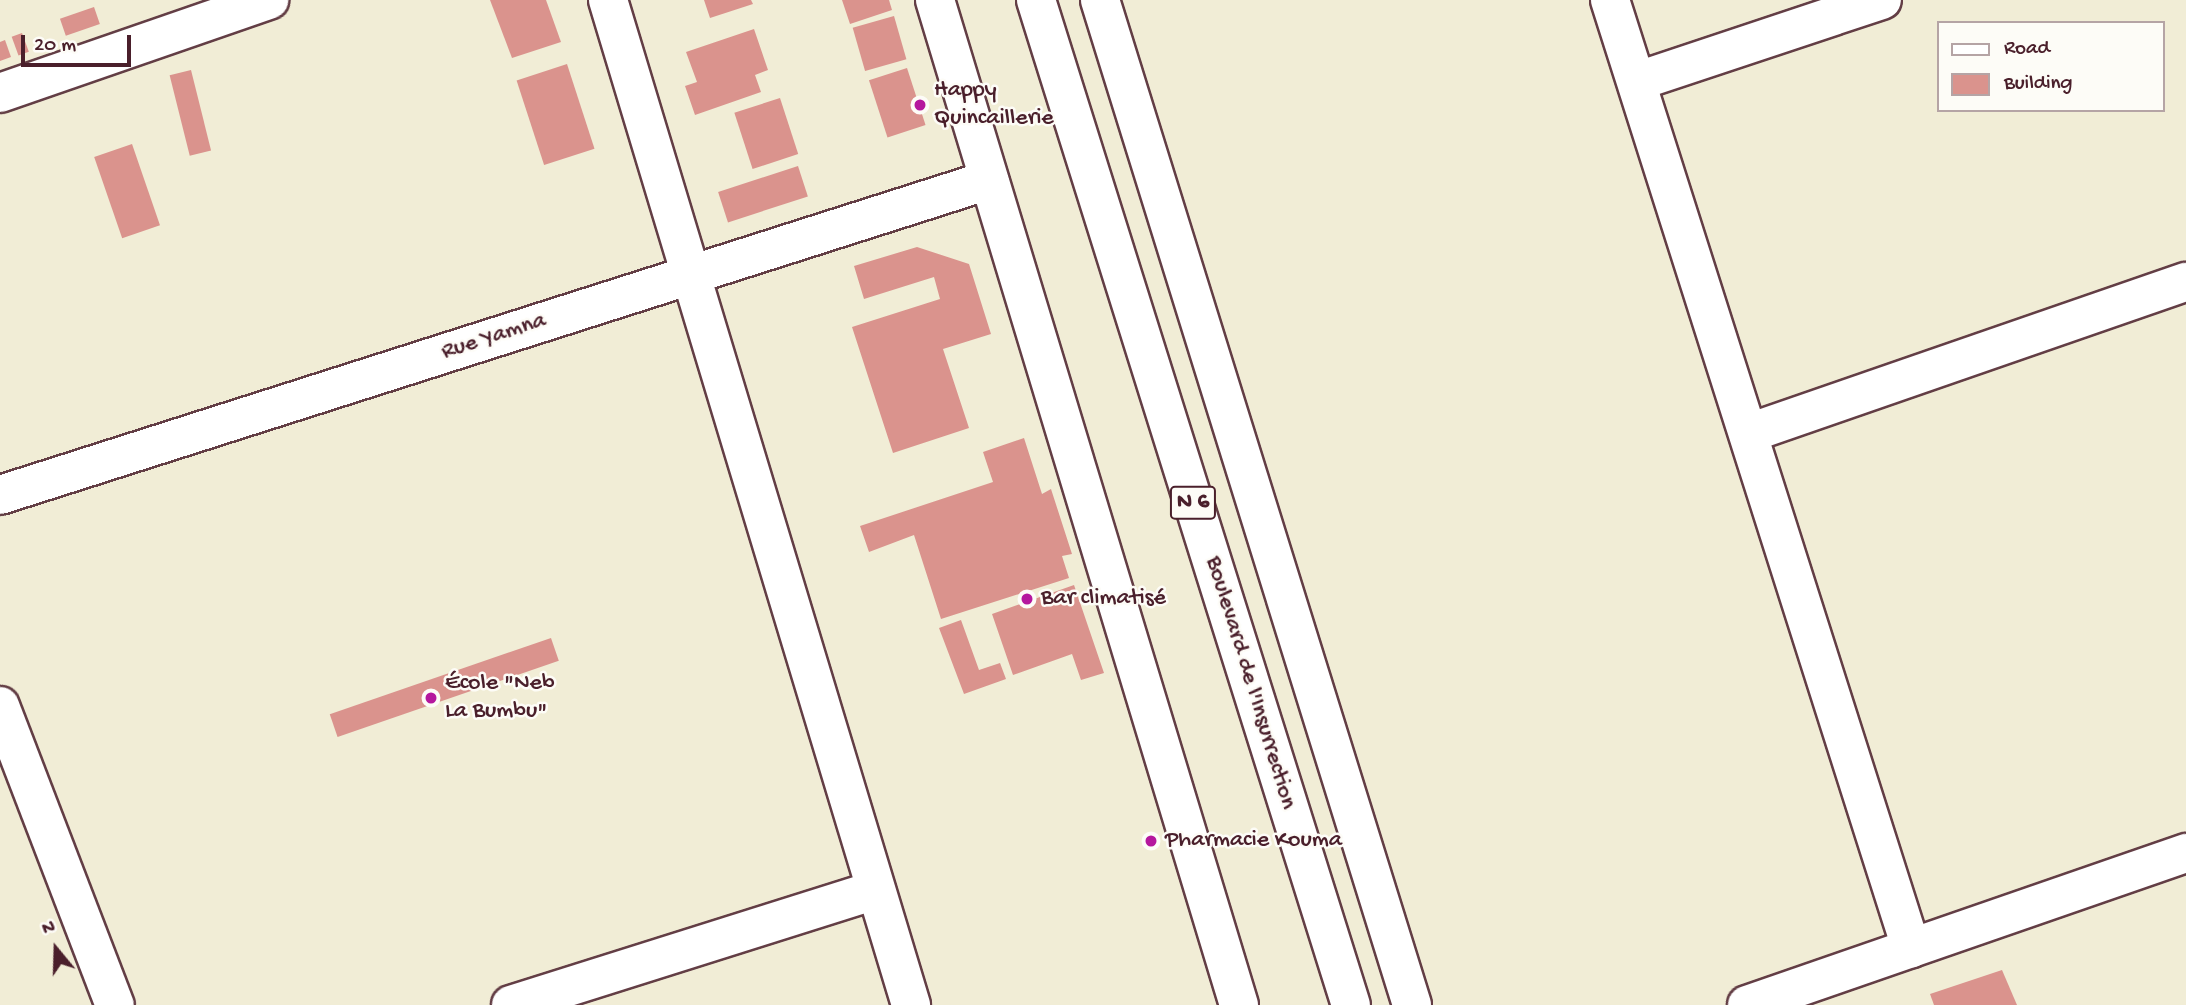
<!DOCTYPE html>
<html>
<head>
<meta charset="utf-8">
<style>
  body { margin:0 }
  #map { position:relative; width:2186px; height:1005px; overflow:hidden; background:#f1edd6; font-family:"Gochi Hand",sans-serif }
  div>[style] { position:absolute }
  .building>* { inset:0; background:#da938d; transform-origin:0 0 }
  .roads { filter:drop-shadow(2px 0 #633e45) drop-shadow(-2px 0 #633e45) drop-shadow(0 2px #633e45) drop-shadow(0 -2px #633e45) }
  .minor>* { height:38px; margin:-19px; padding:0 19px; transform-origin:19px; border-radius:19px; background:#fff }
  .major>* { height:38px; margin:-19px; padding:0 19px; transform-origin:19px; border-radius:19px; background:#fff }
  .dots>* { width:19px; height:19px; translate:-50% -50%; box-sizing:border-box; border:4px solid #fdfcf7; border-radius:50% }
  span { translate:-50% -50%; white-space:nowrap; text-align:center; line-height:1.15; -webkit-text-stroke:5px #fdfcf7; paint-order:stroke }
  .shield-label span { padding:2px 5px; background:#fdfcf7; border:2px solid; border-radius:5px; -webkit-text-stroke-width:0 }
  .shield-label { font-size:23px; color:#4a1f2b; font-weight:700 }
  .poi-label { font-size:24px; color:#4a1f2b }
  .left { translate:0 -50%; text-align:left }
  .street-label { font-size:24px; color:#4a1f2b }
  .legend { position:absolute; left:1937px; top:21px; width:228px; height:91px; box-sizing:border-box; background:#fdfcf7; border:2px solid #b5a4a5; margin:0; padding:9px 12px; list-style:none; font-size:21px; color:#4a1f2b }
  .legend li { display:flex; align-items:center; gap:14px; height:35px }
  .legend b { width:35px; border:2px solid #b5a4a5 }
  .north { position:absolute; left:21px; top:914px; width:70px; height:70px; -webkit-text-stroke:5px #fdfcf7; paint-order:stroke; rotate:341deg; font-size:19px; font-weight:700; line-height:28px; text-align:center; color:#4a1f2b }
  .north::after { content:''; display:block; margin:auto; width:24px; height:32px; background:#4a1f2b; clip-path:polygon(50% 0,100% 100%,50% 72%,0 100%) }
  .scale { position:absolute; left:21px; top:35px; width:110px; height:32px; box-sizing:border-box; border:4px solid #4a1f2b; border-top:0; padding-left:9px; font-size:21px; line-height:24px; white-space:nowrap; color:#4a1f2b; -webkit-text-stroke:5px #fdfcf7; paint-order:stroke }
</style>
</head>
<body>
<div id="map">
  <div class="building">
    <div style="clip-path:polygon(490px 0,546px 0,561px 42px,512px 58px)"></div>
    <div style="clip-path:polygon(704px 0,751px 0,753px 4px,710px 18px)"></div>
    <div style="clip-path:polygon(842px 0,889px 0,892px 10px,850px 24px)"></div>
    <div style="left:94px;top:7px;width:18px;height:36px;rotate:71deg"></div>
    <div style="left:894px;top:16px;width:45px;height:43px;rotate:74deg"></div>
    <div style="clip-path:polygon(754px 29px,768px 70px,755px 75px,761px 92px,695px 115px,685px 86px,697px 82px,686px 52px)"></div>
    <div style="left:22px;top:33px;width:20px;height:11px;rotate:70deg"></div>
    <div style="clip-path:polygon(5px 40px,11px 57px,0 61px,0 42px)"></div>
    <div style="left:567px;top:64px;width:89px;height:53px;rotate:72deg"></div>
    <div style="left:907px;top:68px;width:60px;height:40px;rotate:72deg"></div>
    <div style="left:191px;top:70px;width:83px;height:22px;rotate:76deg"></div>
    <div style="left:780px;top:98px;width:59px;height:48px;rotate:72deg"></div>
    <div style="left:132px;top:144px;width:86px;height:40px;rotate:71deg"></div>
    <div style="left:798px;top:166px;width:32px;height:84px;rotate:72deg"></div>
    <div style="clip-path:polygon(917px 247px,969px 264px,991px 334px,943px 349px,969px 428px,893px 453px,852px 327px,940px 299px,934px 277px,864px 299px,854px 266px)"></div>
    <div style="clip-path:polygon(1024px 438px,1042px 494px,1051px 489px,1072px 554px,1062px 556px,1069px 578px,941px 619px,914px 535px,869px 552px,860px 526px,993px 482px,983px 452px)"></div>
    <div style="clip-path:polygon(1074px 585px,1104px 673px,1081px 680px,1072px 654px,1013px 675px,992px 614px)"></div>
    <div style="clip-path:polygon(961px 620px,979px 670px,1000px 663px,1006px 679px,964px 694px,939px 628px)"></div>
    <div style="left:551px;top:638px;width:24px;height:234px;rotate:71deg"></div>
    <div style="clip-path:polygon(2002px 970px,2017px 1005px,1934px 1005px,1930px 994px)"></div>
  </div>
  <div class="roads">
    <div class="minor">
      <div style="left:608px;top:0;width:1050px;rotate:73.22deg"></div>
      <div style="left:935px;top:0;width:1050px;rotate:73.17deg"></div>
      <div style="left:1610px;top:0;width:995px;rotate:72.38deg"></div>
      <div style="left:1638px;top:81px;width:257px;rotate:-18.4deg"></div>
      <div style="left:0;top:93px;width:285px;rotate:-19.1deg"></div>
      <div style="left:1749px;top:433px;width:462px;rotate:-19.1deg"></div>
      <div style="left:0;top:495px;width:1038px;rotate:-17.67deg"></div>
      <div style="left:0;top:706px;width:320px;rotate:69deg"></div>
      <div style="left:511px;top:1005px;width:382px;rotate:-17.5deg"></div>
      <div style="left:1747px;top:1005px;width:465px;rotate:-19.1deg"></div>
    </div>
    <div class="major">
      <div style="left:1036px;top:0;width:1053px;rotate:72.6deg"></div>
      <div style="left:1100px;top:0;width:1052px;rotate:72.75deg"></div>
    </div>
  </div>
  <div class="dots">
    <div style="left:920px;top:105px;background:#b5179e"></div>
    <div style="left:1027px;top:599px;background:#b5179e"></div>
    <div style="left:431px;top:698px;background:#b5179e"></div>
    <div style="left:1151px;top:841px;background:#b5179e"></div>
  </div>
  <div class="shield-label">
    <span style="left:1193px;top:503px">N 6</span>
  </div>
  <div class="poi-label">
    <span class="left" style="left:934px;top:105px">Happy<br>Quincaillerie</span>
    <span class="left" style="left:1041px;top:599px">Bar climatisé</span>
    <span class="left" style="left:445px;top:698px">École "Neb<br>La Bumbu"</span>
    <span class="left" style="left:1165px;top:841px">Pharmacie Kouma</span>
  </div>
  <div class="street-label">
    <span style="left:494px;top:337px;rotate:-18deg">Rue Yamna</span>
    <span style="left:1250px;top:683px;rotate:73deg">Boulevard de l'Insurrection</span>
  </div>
  <ul class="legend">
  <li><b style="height:9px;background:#fff"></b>Road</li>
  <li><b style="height:19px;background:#da938d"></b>Building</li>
  </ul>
  <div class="north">N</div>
  <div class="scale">20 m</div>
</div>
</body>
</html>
